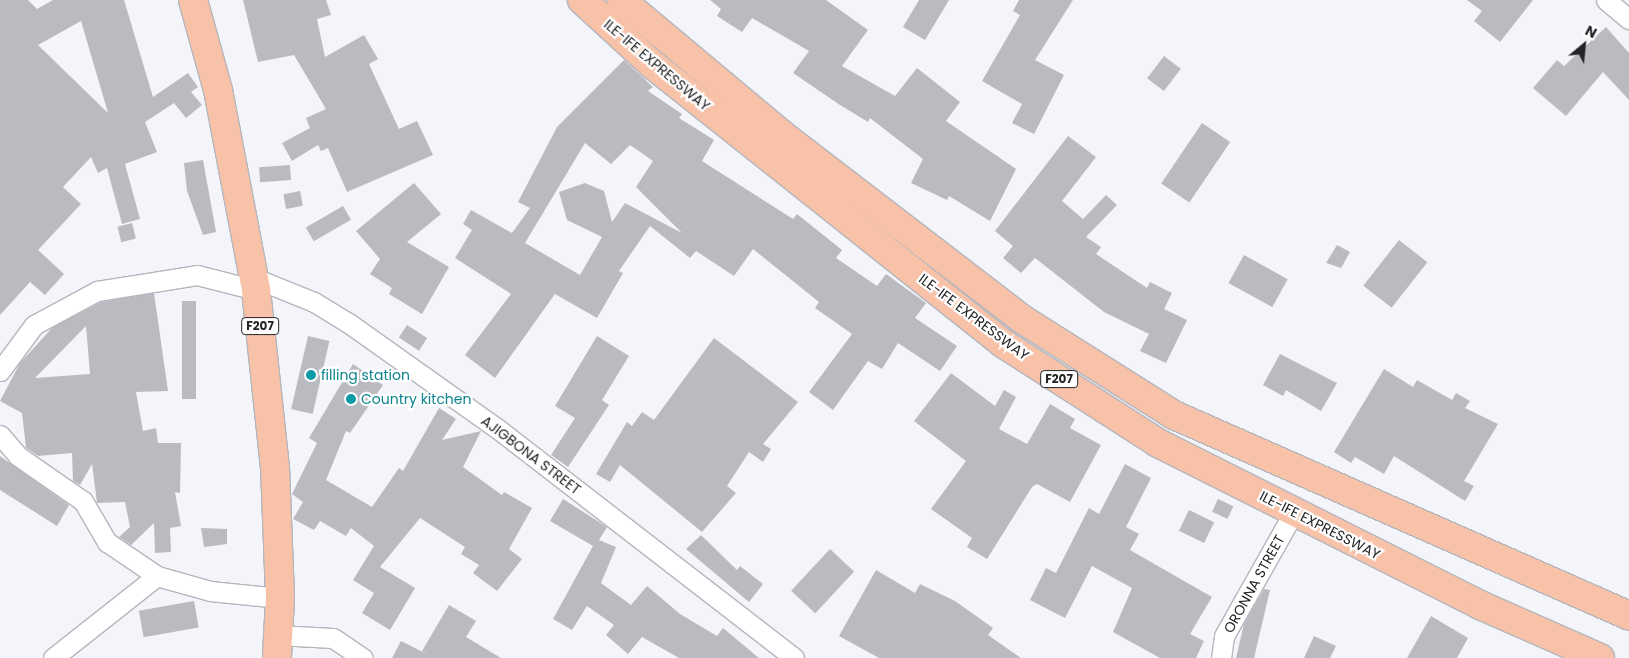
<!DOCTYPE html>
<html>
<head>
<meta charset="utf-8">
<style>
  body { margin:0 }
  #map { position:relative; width:1629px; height:658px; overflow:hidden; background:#f4f5fb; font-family:Poppins,sans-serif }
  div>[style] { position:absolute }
  .building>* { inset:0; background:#babbc1; transform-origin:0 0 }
  .roads { filter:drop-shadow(1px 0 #b5b6bc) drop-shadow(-1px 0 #b5b6bc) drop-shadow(0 1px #b5b6bc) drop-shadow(0 -1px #b5b6bc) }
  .street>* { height:19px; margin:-9.5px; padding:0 9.5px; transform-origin:9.5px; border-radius:9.5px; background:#fff }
  .primary>* { height:28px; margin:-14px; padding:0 14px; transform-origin:14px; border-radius:14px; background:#f8c2a9 }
  .dots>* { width:14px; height:14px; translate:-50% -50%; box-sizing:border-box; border:2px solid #fff; border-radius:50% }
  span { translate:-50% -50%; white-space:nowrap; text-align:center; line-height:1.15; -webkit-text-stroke:4.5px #fff; paint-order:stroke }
  .shield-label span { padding:1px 4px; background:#fff; border:1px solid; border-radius:4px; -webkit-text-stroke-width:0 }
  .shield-label { font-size:12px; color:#232426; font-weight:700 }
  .street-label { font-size:14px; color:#232426 }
  .culture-label { font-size:14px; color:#0d838f }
  .left { translate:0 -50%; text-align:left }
  .north { position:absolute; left:1559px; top:20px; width:50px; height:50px; -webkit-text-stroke:4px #fff; paint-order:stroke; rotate:28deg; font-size:14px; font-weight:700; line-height:20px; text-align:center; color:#232426 }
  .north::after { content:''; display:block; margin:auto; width:18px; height:22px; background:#232426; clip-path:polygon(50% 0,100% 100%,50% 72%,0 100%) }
</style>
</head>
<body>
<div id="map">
  <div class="building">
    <div style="clip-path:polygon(evenodd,0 0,28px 0,37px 9px,53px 0,124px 0,153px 97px,188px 73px,198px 87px,191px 92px,202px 105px,186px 118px,174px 103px,145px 122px,157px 152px,125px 164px,140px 219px,122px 224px,107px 168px,98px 173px,91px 157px,63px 187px,81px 204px,38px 250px,64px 274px,45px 295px,30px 282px,0 315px,0 0,81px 21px,108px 113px,38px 45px,81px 21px)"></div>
    <div style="clip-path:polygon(243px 0,326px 0,331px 15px,317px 19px,325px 57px,364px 35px,378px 59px,369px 64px,399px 129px,417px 121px,433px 155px,347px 192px,328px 148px,321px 151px,318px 145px,292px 161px,282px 143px,310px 128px,306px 118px,326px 109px,294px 55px,258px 62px)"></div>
    <div style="clip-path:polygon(710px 0,826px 0,868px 30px,842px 66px,895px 96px,917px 68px,960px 102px,946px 121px,1016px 169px,990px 221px,949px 196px,947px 200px,911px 183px,923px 159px,870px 118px,868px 122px,840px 105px,793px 73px,809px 51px,752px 18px,742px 32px,717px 16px,721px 9px)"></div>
    <div style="clip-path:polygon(919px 0,949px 0,925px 40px,903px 27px)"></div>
    <div style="clip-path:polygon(1019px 0,1073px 0,1035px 60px,1064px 75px,1034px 134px,1012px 123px,1022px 104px,982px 81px,1020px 15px,1013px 11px)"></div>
    <div style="clip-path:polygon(1467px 0,1533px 0,1500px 42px,1474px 21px,1482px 11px)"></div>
    <div style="clip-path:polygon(1606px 27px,1629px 53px,1629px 100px,1603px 72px,1566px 116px,1533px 88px,1557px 60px,1564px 66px)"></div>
    <div style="left:1164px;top:56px;width:21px;height:28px;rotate:37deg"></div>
    <div style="clip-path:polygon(evenodd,624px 60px,653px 87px,648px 91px,682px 114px,679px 118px,714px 140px,702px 161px,793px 219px,797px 214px,842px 250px,836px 258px,877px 286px,886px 274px,926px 303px,915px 318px,957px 346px,940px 371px,898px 343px,882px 369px,868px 361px,833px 410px,809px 392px,852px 334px,815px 308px,819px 302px,753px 249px,734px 276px,696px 251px,690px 258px,650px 226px,619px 271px,623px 273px,597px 318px,555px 294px,495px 378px,465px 355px,511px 294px,455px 258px,472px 230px,463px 224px,471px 210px,512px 233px,530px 208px,518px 202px,557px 127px,624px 60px,585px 143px,611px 164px,630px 145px,653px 161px,636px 187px,682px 233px,625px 203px,612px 222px,604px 191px,585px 183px,559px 192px,567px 220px,602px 237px,580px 275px,525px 243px,585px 143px)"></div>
    <div style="left:1202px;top:123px;width:34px;height:73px;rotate:34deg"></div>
    <div style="clip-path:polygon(1068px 136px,1096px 157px,1062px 201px,1083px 219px,1106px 195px,1117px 205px,1086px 237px,1101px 247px,1096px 254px,1147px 288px,1150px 282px,1172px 293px,1164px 309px,1187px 320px,1166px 363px,1140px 351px,1149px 334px,1104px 312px,1035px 258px,1021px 273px,1003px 258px,1013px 246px,995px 231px)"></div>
    <div style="clip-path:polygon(203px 160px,216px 232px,203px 235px,187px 191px,184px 163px)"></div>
    <div style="left:290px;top:165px;width:15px;height:31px;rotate:86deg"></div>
    <div style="clip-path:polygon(414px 183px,441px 214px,407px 242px,449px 267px,422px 314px,389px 294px,392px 288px,370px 274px,380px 259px,356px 231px)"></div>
    <div style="left:300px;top:191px;width:15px;height:17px;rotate:79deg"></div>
    <div style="left:343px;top:206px;width:16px;height:43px;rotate:60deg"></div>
    <div style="left:132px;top:223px;width:16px;height:15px;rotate:76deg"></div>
    <div style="left:1399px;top:240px;width:36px;height:58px;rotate:38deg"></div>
    <div style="clip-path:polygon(1337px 245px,1350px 252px,1341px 268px,1326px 263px)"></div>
    <div style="left:1244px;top:255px;width:50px;height:32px;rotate:29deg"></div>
    <div style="clip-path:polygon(evenodd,154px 293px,168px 391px,136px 392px,143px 431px,156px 428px,158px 443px,181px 443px,180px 493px,175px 492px,181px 526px,170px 528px,171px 552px,155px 553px,154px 523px,131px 545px,119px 537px,130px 527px,125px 502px,97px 503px,92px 464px,80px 485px,73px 481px,72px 453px,38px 456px,26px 448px,22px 413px,0 401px,20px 363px,53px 327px,101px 302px,154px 293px,86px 326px,90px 374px,35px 378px,86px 326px)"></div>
    <div style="left:182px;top:301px;width:14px;height:98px"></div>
    <div style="left:407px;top:325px;width:24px;height:15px;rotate:33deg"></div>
    <div style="left:308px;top:336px;width:22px;height:75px;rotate:13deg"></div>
    <div style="clip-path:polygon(597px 336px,629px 356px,602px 400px,609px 405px,568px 467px,551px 455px,575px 418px,555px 406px)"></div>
    <div style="clip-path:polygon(714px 338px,798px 402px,763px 444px,771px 449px,763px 462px,749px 452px,727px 486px,736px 493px,702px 532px,620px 465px,610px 482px,596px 474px,627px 422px,632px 426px,642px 412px,654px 420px)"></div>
    <div style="clip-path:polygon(1280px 354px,1337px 383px,1321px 411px,1286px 390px,1283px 396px,1263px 385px)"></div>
    <div style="clip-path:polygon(353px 364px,383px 385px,350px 433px,346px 431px,326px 480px,372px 507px,399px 468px,403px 471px,439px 408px,456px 419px,442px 440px,481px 431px,463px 467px,502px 495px,504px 492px,532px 508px,509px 549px,522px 559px,497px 591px,473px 573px,479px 565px,461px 554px,465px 547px,420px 518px,380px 567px,415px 588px,390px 630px,362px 613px,374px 593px,353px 580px,374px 546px,351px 528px,346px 536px,320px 521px,314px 530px,293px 519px,303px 502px,292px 494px,317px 443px,309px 438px)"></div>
    <div style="clip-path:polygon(1384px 369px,1413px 387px,1417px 380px,1452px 400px,1456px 393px,1470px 401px,1465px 408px,1498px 424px,1464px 481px,1474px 486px,1465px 501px,1394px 456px,1384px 474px,1355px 457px,1351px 463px,1334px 452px)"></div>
    <div style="clip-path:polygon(951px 373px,995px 406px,1004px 390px,1016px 397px,999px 429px,1027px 444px,1050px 404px,1075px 419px,1070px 428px,1101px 445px,1070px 502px,1037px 484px,1032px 487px,987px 559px,967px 547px,972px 538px,931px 509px,966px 461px,914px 421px)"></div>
    <div style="clip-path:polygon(0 456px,69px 505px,57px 526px,0 490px)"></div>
    <div style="clip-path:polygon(1125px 464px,1151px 478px,1126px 527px,1139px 534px,1130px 550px,1212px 597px,1190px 634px,1204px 641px,1196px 658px,1160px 658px,1113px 632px,1132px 588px,1092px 566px,1065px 618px,1030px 600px,1046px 568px,1056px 573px,1089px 508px,1099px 514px)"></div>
    <div style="clip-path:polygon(563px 499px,607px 527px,599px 540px,616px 547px,601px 583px,631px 605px,647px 586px,680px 614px,717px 636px,723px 628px,759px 658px,679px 658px,642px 637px,628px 654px,606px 635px,614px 625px,587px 606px,572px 630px,553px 619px,593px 546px,550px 521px)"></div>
    <div style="left:1218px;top:499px;width:17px;height:14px;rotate:25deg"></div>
    <div style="left:1189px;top:510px;width:28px;height:23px;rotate:26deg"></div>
    <div style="clip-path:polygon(201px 528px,227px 529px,227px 544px,204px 547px)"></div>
    <div style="clip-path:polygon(701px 535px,737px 570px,740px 566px,763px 584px,749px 602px,686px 549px)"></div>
    <div style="left:830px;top:549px;width:33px;height:57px;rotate:43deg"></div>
    <div style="clip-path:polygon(876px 570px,915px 593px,920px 584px,955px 601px,993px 628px,988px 635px,1021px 658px,879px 658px,839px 636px)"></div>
    <div style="clip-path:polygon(1264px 589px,1270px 590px,1254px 658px,1236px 658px,1244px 624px)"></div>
    <div style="left:194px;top:601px;width:27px;height:56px;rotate:80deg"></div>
    <div style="clip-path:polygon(449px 605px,476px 621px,466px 637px,501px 658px,392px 658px,401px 641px,429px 655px,422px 651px)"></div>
    <div style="clip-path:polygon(1431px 616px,1468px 638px,1457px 658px,1407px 658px)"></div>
    <div style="clip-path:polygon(1314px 636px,1336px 646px,1330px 658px,1304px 658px)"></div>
  </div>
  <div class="roads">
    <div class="street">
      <div style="left:1606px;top:0;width:30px;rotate:40deg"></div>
      <div style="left:0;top:371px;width:57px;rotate:-53.5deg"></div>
      <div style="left:34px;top:325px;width:72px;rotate:-28.4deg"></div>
      <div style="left:97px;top:291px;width:101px;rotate:-9.1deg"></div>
      <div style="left:197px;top:275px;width:61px;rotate:14.3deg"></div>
      <div style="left:256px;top:290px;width:11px;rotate:-56deg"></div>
      <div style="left:262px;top:281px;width:56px;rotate:22deg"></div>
      <div style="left:314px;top:302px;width:42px;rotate:31.4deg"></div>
      <div style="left:350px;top:324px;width:181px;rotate:35.4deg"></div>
      <div style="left:498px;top:429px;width:374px;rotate:37.7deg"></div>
      <div style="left:0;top:435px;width:28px;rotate:49deg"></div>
      <div style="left:18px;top:456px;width:79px;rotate:34.7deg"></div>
      <div style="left:83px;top:501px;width:48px;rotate:59.7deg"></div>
      <div style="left:107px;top:542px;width:60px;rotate:34.2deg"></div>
      <div style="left:157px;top:576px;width:55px;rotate:15.8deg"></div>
      <div style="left:210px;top:591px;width:70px;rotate:5.7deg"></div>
      <div style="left:277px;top:635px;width:56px;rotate:3.1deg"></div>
      <div style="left:333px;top:638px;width:36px;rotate:34deg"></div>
      <div style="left:53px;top:658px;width:132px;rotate:-38.3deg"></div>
      <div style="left:1221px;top:658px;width:22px;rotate:-82deg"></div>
      <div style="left:1224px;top:636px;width:142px;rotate:-60.6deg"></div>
    </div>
    <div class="primary">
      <div style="left:193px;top:0;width:93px;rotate:74.5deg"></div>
      <div style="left:218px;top:90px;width:204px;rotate:79.2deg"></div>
      <div style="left:256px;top:290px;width:178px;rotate:83.9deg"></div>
      <div style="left:275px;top:467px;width:131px;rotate:87.8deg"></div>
      <div style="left:280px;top:598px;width:60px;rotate:92.9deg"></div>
      <div style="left:582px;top:0;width:96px;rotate:42.5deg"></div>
      <div style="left:653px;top:65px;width:448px;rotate:38.5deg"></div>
      <div style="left:1004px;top:344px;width:183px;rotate:32.7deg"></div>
      <div style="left:1158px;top:443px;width:360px;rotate:26.7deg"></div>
      <div style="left:1480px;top:605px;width:131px;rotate:23.8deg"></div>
      <div style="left:621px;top:0;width:209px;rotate:39.9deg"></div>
      <div style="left:781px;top:134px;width:304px;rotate:37.5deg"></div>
      <div style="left:1022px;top:319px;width:180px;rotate:32.3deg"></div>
      <div style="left:1174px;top:415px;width:497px;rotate:23.8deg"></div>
    </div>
  </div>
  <div class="dots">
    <div style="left:311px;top:375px;background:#0f9aa8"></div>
    <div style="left:351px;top:399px;background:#0f9aa8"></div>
  </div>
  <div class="shield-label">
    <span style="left:260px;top:326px">F207</span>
    <span style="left:1059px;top:379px">F207</span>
  </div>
  <div class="street-label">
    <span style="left:657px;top:65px;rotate:40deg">ILE-IFE EXPRESSWAY</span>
    <span style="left:974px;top:317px;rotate:37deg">ILE-IFE EXPRESSWAY</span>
    <span style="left:531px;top:455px;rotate:37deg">AJIGBONA STREET</span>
    <span style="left:1320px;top:525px;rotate:27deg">ILE-IFE EXPRESSWAY</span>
    <span style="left:1254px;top:584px;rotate:-61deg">ORONNA STREET</span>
  </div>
  <div class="culture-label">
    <span class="left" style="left:321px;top:375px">filling station</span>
    <span class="left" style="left:361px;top:399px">Country kitchen</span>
  </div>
  <div class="north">N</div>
</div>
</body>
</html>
